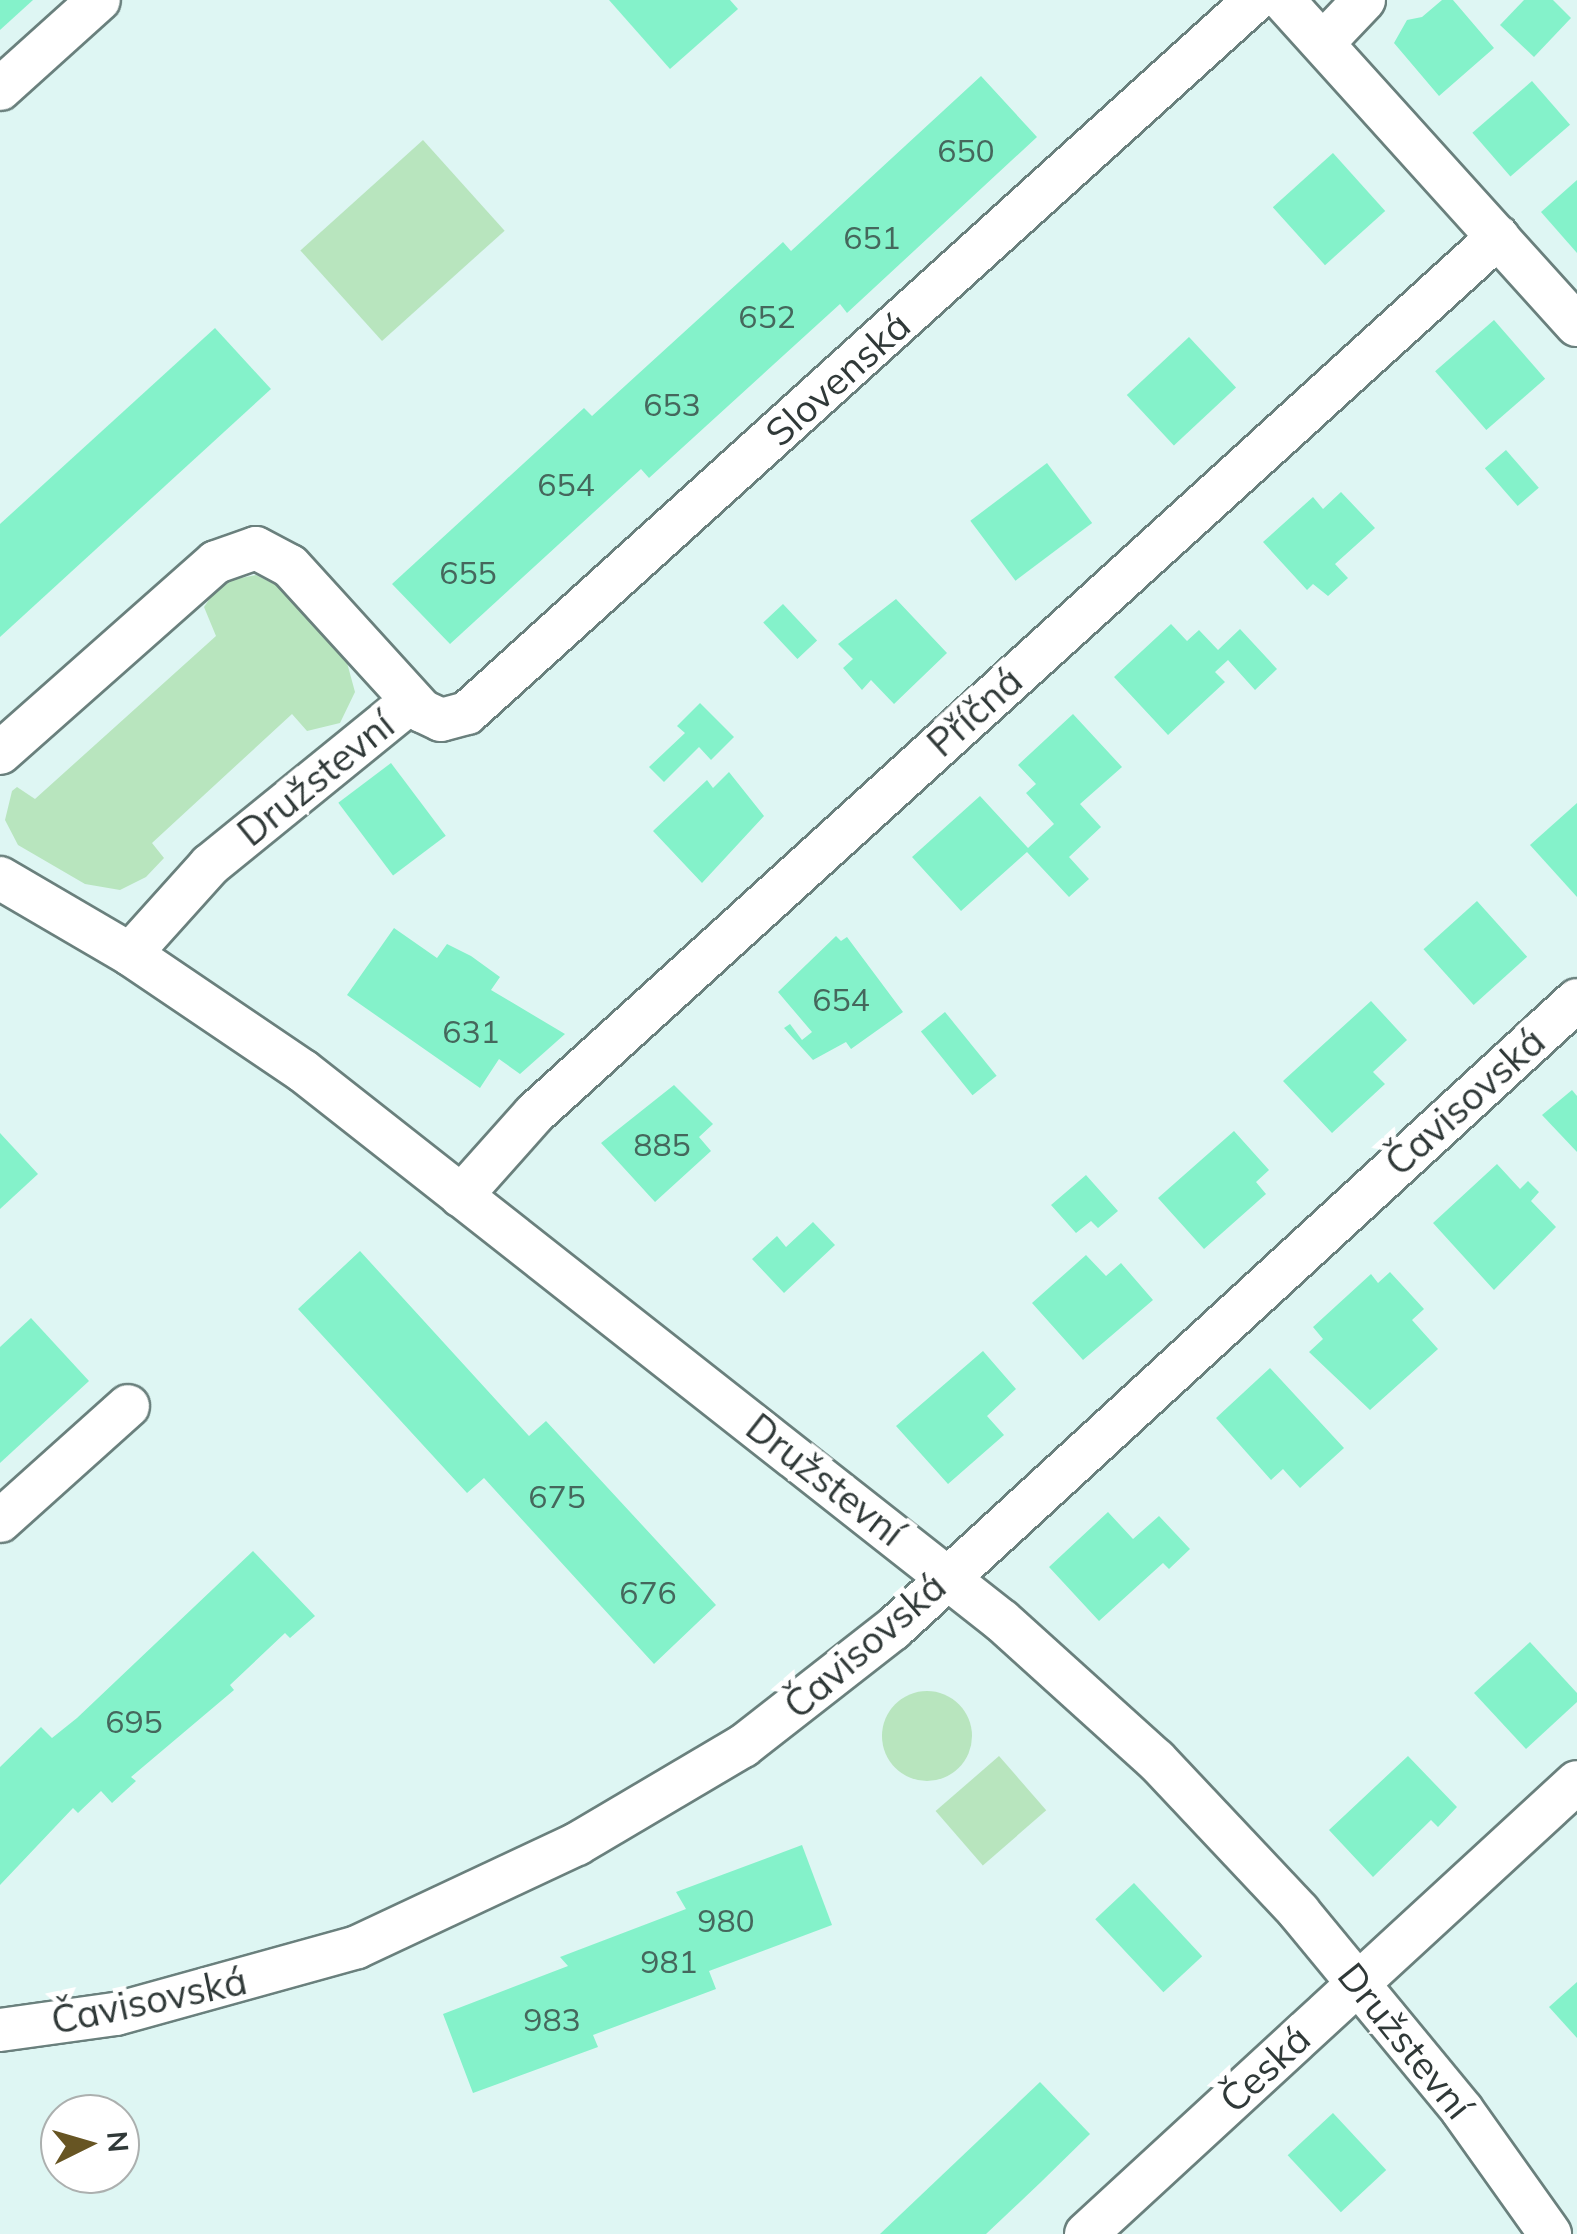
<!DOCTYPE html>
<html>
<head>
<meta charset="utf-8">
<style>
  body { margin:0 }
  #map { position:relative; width:1577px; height:2234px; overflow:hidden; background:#def6f3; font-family:Mulish,sans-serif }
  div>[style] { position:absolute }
  .green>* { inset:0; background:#b8e5be; transform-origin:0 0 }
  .round { border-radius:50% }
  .building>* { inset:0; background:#84f2ca; transform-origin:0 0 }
  .roads { filter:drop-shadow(2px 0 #6a807d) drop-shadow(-2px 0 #6a807d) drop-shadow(0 2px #6a807d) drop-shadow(0 -2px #6a807d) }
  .minor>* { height:42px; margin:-21px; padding:0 21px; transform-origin:21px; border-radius:21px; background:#fff }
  span { translate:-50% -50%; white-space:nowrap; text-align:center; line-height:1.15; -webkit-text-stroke:10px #fff; paint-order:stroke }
  .number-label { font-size:32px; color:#45675c }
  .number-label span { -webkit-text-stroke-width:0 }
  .street-label { font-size:38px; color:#303938 }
  .north { position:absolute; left:40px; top:2094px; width:100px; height:100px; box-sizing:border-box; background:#fff; border:2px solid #acb0af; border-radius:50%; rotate:85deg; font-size:28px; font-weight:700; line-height:40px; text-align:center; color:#303938 }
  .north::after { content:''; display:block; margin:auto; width:35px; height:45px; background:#675523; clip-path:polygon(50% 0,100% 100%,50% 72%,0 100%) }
</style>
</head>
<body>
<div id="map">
  <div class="green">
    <div style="left:423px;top:140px;width:122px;height:165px;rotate:48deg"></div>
    <div style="clip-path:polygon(256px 575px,284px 589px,346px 659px,355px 692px,340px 723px,307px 731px,292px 714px,152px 843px,164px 858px,146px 877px,120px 890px,85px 884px,18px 845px,5px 820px,12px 791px,17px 787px,35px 799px,216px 636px,204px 607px,221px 582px)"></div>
    <div class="round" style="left:882px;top:1691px;width:90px;height:90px"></div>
    <div style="left:999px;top:1756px;width:72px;height:84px;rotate:49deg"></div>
  </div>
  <div class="building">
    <div style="clip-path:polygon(0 0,33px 0,0 30px)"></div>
    <div style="clip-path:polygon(609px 0,730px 0,738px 9px,670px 69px)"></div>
    <div style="clip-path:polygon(1442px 0,1453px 0,1494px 48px,1439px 96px,1394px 43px,1407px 20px,1422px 17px)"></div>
    <div style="clip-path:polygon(1524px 0,1553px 0,1571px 18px,1534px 57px,1500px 25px)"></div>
    <div style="clip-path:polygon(981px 76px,1037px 137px,847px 313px,840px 304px,649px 478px,641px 469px,450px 644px,392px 584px,584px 408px,592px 416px,783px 242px,791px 251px)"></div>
    <div style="left:1532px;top:81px;width:58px;height:79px;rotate:49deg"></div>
    <div style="left:1333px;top:153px;width:78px;height:81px;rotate:48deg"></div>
    <div style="clip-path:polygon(1577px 180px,1577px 253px,1541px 212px)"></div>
    <div style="left:1494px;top:320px;width:78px;height:78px;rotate:49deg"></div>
    <div style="clip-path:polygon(215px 328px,271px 389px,0 637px,0 524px)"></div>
    <div style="left:1189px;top:337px;width:69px;height:85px;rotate:47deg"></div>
    <div style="left:1506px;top:450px;width:50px;height:28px;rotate:49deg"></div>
    <div style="left:1047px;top:463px;width:75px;height:96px;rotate:53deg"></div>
    <div style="clip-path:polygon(1341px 492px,1375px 528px,1335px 564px,1348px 578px,1328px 596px,1313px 584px,1307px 590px,1263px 542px,1313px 497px,1323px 509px)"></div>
    <div style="clip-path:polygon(896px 599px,947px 653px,894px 704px,871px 680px,862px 690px,843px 668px,853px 659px,838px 644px)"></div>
    <div style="left:783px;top:604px;width:50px;height:27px;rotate:47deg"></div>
    <div style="clip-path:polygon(1171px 624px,1187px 641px,1199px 630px,1218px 650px,1240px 629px,1277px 669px,1255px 690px,1228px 660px,1215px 672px,1225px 682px,1168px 735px,1114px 677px)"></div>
    <div style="clip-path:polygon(700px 703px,734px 737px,711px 760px,699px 747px,664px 782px,649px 767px,685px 733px,677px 726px)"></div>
    <div style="clip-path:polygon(1073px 714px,1122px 767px,1080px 804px,1101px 827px,1069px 857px,1089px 879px,1069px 897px,1027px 852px,961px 911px,912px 857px,980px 796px,1028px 848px,1054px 824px,1026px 793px,1036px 784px,1018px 765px)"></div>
    <div style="left:391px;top:763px;width:91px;height:66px;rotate:53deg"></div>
    <div style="clip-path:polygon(729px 772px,764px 816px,702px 883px,653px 831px,707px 780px,713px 788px)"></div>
    <div style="clip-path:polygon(1577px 803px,1577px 897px,1530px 845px)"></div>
    <div style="left:1477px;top:901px;width:75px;height:72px;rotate:48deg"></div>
    <div style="clip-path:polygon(394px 928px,437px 958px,447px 944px,471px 956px,500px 977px,491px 990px,565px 1034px,520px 1074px,499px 1059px,480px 1088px,347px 995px)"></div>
    <div style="clip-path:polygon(836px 936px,841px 941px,847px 937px,903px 1012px,851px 1049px,846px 1042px,813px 1060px,784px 1028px,790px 1024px,802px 1040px,812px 1032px,778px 992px)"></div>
    <div style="clip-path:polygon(1371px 1001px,1407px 1040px,1373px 1072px,1385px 1084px,1332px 1133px,1283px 1081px)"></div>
    <div style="left:945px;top:1012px;width:82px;height:31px;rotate:51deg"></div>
    <div style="clip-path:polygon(674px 1085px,713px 1124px,699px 1137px,711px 1151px,655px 1202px,601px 1143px)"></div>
    <div style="clip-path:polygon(1572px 1090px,1577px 1096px,1577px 1152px,1542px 1115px)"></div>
    <div style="clip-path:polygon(1234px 1131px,1269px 1170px,1256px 1182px,1266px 1194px,1204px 1249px,1158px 1198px)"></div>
    <div style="clip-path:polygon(0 1133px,38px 1174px,0 1209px)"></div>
    <div style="clip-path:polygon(1497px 1164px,1520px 1189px,1528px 1181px,1539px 1192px,1531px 1201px,1556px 1227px,1494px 1290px,1433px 1223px)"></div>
    <div style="clip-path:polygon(1086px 1175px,1118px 1211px,1098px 1228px,1091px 1221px,1076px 1233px,1051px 1205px)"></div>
    <div style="clip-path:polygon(813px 1222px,835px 1245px,784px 1293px,752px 1259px,777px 1236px,786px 1247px)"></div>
    <div style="clip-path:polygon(360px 1251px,529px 1436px,546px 1421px,716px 1605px,654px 1664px,484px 1478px,467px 1493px,298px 1309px)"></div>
    <div style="clip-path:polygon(1086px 1255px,1106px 1276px,1121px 1263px,1153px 1300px,1083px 1360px,1032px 1303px)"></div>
    <div style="clip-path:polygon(1390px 1272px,1424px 1309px,1412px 1320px,1438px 1349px,1370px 1410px,1309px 1352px,1323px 1339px,1313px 1327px,1371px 1274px,1378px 1283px)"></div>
    <div style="clip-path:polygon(31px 1318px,89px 1381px,0 1463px,0 1347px)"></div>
    <div style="clip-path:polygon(983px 1351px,1016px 1389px,987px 1416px,1004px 1435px,948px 1484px,896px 1426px)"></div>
    <div style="clip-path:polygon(1270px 1368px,1344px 1448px,1300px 1488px,1283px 1469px,1271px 1480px,1216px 1418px)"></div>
    <div style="clip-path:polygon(1108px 1512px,1133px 1539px,1159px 1516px,1190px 1549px,1169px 1569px,1163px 1563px,1099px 1621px,1049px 1567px)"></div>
    <div style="clip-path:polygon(253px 1551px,315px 1616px,290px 1638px,285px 1633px,230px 1685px,234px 1690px,131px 1777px,136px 1781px,112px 1803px,101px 1791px,78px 1813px,73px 1808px,0 1885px,0 1767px,41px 1727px,52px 1738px,77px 1718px)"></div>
    <div style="clip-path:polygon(1530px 1642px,1577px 1693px,1577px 1702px,1526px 1749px,1474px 1693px)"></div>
    <div style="clip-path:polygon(1408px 1756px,1457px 1807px,1438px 1827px,1431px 1820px,1373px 1877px,1329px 1830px)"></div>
    <div style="clip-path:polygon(802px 1845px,832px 1925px,709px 1971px,716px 1989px,593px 2035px,598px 2047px,473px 2093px,443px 2014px,568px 1966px,560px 1957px,686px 1909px,676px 1892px)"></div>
    <div style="left:1134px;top:1883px;width:100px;height:53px;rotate:47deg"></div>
    <div style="clip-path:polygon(1577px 1982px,1577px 2038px,1549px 2007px)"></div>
    <div style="clip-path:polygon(1040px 2082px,1090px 2134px,1041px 2182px,986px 2234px,880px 2234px)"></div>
    <div style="left:1333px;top:2113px;width:78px;height:62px;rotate:47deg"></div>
  </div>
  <div class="roads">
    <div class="minor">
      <div style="left:1283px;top:0;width:438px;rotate:47.9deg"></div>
      <div style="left:1324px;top:42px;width:58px;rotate:-46.4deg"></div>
      <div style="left:0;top:89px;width:133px;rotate:-42deg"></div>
      <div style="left:0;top:753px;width:288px;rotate:-41.5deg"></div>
      <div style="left:216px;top:562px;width:42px;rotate:-19.3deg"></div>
      <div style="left:256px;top:548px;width:38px;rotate:28deg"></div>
      <div style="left:290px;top:566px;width:196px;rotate:47.7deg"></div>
      <div style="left:422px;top:711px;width:21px;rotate:25deg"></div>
      <div style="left:441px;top:720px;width:27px;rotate:-15deg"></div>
      <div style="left:467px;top:713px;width:1063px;rotate:-42.14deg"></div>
      <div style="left:0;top:878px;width:151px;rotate:30.3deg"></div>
      <div style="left:130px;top:954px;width:209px;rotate:34.1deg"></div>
      <div style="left:303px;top:1071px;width:889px;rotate:38.2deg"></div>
      <div style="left:1002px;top:1621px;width:207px;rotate:42.1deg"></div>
      <div style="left:1156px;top:1760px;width:209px;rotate:46.7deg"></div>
      <div style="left:1299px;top:1912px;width:256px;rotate:50.5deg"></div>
      <div style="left:1462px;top:2110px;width:152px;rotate:54.6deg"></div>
      <div style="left:130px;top:954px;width:120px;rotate:-48deg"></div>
      <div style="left:210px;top:865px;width:260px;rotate:-39.1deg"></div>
      <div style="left:461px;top:1196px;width:111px;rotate:-48.3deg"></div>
      <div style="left:535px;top:1113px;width:1302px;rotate:-42.29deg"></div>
      <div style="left:0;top:1521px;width:172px;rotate:-41.9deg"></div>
      <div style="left:0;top:2030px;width:117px;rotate:-7.9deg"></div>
      <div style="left:116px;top:2014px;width:250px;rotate:-15.5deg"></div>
      <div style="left:357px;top:1947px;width:243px;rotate:-25.1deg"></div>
      <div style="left:577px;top:1844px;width:193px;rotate:-30.6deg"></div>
      <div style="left:743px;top:1746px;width:190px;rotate:-38deg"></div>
      <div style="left:893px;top:1629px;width:929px;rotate:-42.6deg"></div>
      <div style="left:1086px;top:2234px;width:667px;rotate:-42.63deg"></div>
    </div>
  </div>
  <div class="number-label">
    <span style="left:966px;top:150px">650</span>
    <span style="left:872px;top:237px">651</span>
    <span style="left:767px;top:316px">652</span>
    <span style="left:672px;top:404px">653</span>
    <span style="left:566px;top:484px">654</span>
    <span style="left:468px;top:572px">655</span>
    <span style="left:841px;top:999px">654</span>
    <span style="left:471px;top:1031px">631</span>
    <span style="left:662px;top:1144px">885</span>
    <span style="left:557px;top:1496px">675</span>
    <span style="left:648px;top:1592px">676</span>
    <span style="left:134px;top:1721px">695</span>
    <span style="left:726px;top:1920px">980</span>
    <span style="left:669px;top:1961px">981</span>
    <span style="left:552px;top:2019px">983</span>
  </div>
  <div class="street-label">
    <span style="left:838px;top:379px;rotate:-42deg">Slovenská</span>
    <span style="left:975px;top:712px;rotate:-42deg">Příčná</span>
    <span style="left:316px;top:779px;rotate:-39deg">Družstevní</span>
    <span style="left:1465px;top:1102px;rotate:-42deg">Čavisovská</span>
    <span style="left:825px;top:1480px;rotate:38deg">Družstevní</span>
    <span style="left:865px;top:1646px;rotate:-41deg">Čavisovská</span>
    <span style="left:149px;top:2001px;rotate:-12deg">Čavisovská</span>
    <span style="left:1405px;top:2041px;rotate:51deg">Družstevní</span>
    <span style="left:1265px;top:2069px;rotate:-43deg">Česká</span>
  </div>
  <div class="north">N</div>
</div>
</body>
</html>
